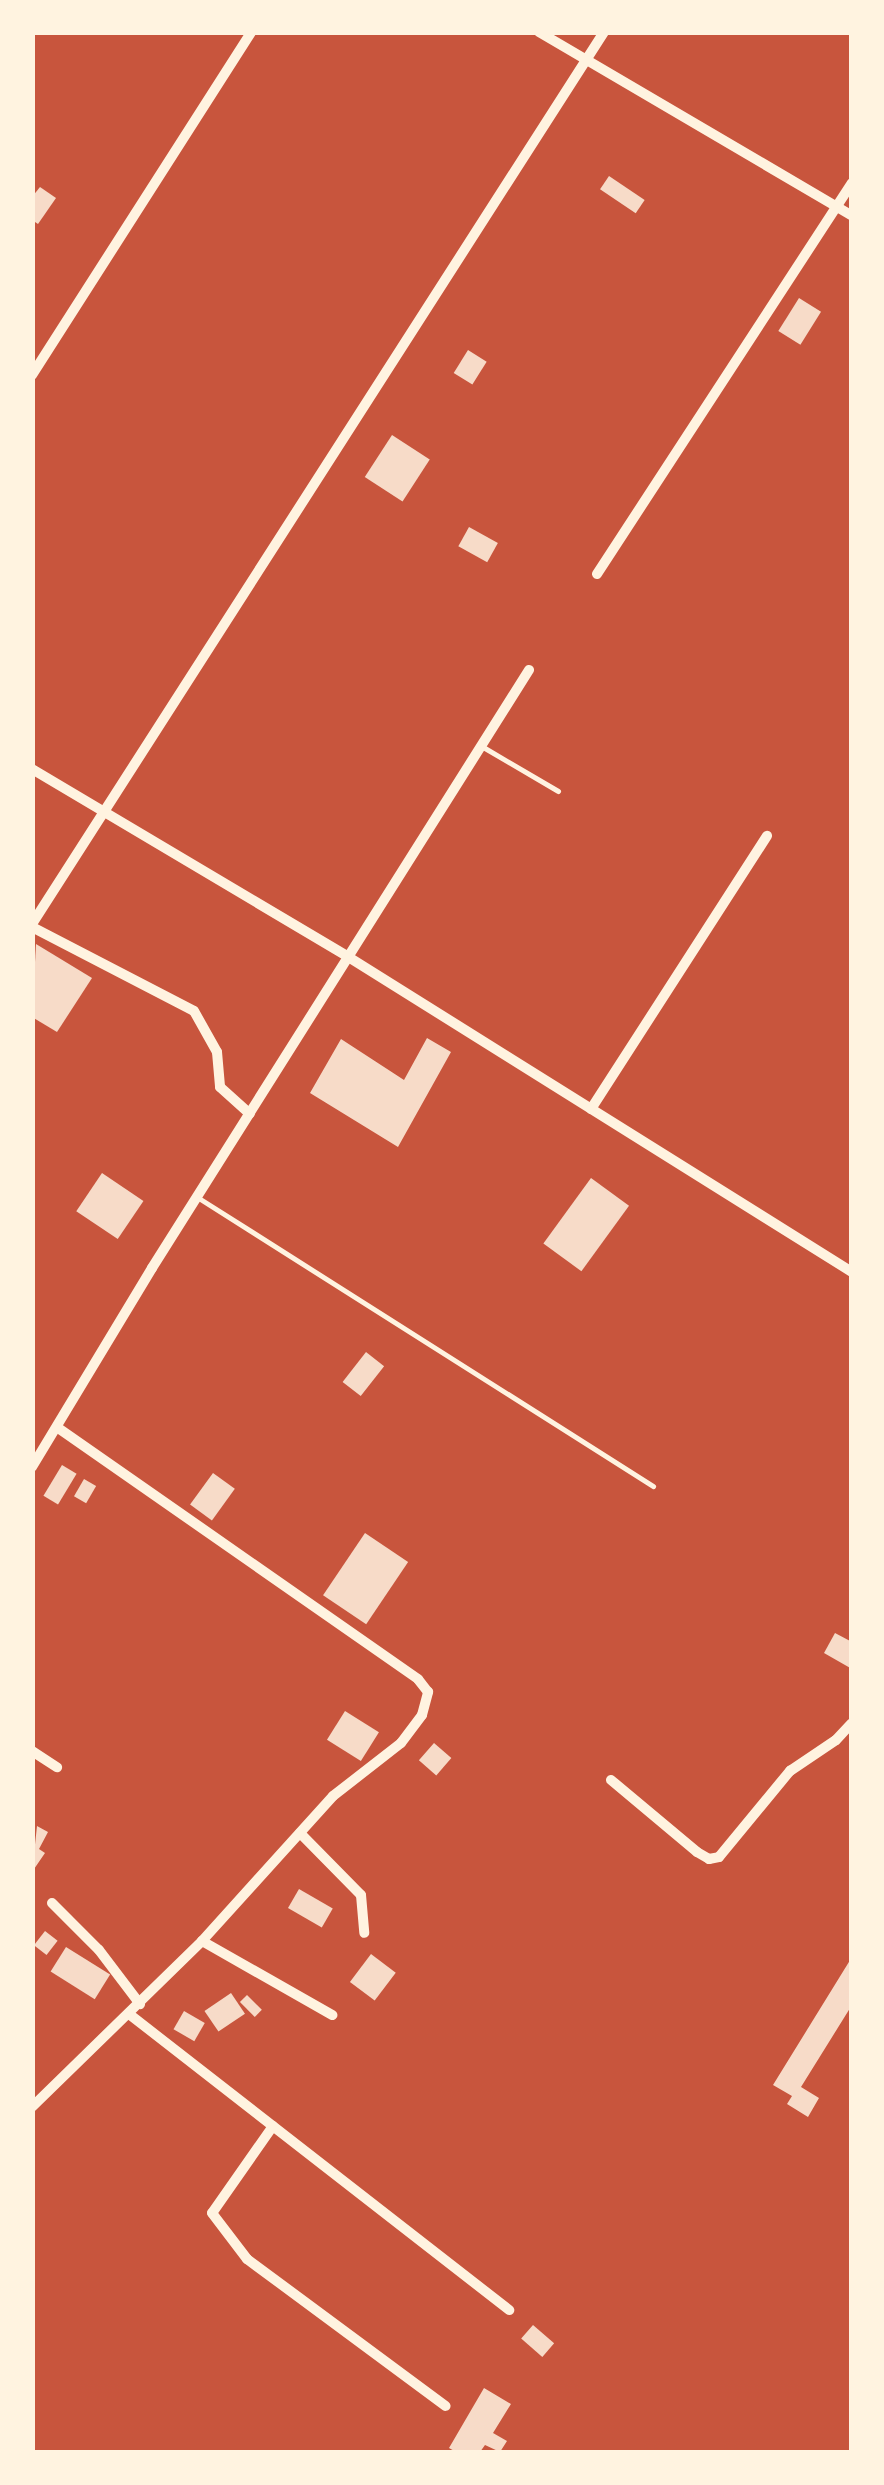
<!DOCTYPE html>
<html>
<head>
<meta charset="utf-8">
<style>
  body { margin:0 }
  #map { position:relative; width:884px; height:2485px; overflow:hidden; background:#c8553d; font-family:"Sofia Sans Condensed",sans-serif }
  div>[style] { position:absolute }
  .building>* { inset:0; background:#f7dbc8; transform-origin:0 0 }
  .service>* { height:5px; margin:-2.5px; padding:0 2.5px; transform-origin:2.5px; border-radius:2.5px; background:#fff3e0 }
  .minor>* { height:10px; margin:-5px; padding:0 5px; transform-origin:5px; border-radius:5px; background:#fff3e0 }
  span { translate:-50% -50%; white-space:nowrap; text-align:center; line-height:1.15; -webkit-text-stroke:10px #fff3e0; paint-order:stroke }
  .frame { position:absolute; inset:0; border:35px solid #fff3e0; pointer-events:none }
</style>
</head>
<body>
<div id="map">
  <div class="building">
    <div style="left:609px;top:176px;width:43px;height:16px;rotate:34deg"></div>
    <div style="clip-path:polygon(40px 187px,56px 198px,38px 224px,32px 220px,32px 197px)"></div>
    <div style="left:799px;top:298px;width:26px;height:39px;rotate:32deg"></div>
    <div style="left:468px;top:350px;width:22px;height:27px;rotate:32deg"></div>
    <div style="left:392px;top:435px;width:45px;height:50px;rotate:33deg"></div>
    <div style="left:469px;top:527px;width:33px;height:22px;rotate:29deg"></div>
    <div style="clip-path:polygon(36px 944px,92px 978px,57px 1032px,32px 1017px)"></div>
    <div style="clip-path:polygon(427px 1038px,451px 1052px,398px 1147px,310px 1093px,341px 1039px,404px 1080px)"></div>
    <div style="left:102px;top:1173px;width:50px;height:46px;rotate:34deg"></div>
    <div style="left:591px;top:1178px;width:47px;height:81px;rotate:36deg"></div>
    <div style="left:366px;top:1352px;width:23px;height:38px;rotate:38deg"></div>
    <div style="left:62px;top:1465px;width:17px;height:36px;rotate:31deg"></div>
    <div style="left:213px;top:1473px;width:27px;height:39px;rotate:36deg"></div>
    <div style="left:84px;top:1479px;width:14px;height:20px;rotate:30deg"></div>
    <div style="left:365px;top:1533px;width:52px;height:75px;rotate:34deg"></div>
    <div style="clip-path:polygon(835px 1633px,852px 1642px,852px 1669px,824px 1653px)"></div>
    <div style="left:345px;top:1711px;width:40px;height:34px;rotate:32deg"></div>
    <div style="left:434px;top:1743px;width:23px;height:23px;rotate:41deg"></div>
    <div style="clip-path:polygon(37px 1826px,48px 1832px,39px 1849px,45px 1853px,32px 1872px)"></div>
    <div style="left:299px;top:1889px;width:39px;height:22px;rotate:30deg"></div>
    <div style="left:45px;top:1931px;width:16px;height:18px;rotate:38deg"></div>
    <div style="left:66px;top:1947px;width:52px;height:29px;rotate:32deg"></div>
    <div style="left:371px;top:1954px;width:31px;height:35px;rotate:37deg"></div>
    <div style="clip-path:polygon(852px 1957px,852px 2005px,801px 2087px,819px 2098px,808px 2117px,787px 2104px,792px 2096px,773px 2085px)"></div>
    <div style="left:231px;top:1993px;width:25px;height:32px;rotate:56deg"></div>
    <div style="left:247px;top:1995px;width:21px;height:10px;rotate:45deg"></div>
    <div style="left:184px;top:2011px;width:24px;height:21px;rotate:30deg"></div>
    <div style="left:533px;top:2325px;width:28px;height:18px;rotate:41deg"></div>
    <div style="clip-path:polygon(484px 2388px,511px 2404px,493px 2433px,507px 2441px,500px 2452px,485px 2445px,480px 2452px,456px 2452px,449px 2448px)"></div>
  </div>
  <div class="service">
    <div style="left:483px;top:747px;width:87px;rotate:30.4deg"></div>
    <div style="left:197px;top:1197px;width:540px;rotate:32.37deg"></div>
  </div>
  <div class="minor">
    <div style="left:539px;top:32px;width:363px;rotate:30.4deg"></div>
    <div style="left:32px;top:375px;width:407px;rotate:-57.4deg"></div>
    <div style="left:597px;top:574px;width:467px;rotate:-56.9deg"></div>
    <div style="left:32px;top:769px;width:370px;rotate:30.7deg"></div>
    <div style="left:350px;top:958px;width:592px;rotate:32.03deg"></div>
    <div style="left:32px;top:924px;width:1060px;rotate:-57.33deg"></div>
    <div style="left:32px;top:927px;width:182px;rotate:27.4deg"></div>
    <div style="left:194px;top:1011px;width:47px;rotate:60.7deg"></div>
    <div style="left:217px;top:1052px;width:35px;rotate:85deg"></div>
    <div style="left:220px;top:1087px;width:40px;rotate:42deg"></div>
    <div style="left:591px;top:1109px;width:325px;rotate:-57.2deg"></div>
    <div style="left:32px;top:1467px;width:232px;rotate:-58.9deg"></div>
    <div style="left:152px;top:1268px;width:707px;rotate:-57.77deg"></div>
    <div style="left:32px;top:1751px;width:30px;rotate:33deg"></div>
    <div style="left:611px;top:1780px;width:112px;rotate:39.9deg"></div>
    <div style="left:697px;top:1852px;width:14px;rotate:30deg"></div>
    <div style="left:709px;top:1859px;width:10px;rotate:-11deg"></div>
    <div style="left:719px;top:1857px;width:112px;rotate:-50.5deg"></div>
    <div style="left:790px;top:1771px;width:55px;rotate:-34deg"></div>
    <div style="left:836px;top:1740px;width:23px;rotate:-47deg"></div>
    <div style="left:300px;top:1833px;width:87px;rotate:45.5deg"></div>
    <div style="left:361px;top:1895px;width:38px;rotate:85deg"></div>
    <div style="left:52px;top:1903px;width:66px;rotate:45deg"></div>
    <div style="left:99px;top:1950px;width:68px;rotate:52.8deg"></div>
    <div style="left:202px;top:1941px;width:150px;rotate:29.6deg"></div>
    <div style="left:129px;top:2014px;width:482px;rotate:37.9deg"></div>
    <div style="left:32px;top:2107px;width:238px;rotate:-44.3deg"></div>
    <div style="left:202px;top:1941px;width:195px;rotate:-47.9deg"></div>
    <div style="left:333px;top:1796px;width:86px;rotate:-37.9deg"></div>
    <div style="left:401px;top:1743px;width:35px;rotate:-53deg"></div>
    <div style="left:422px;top:1715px;width:24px;rotate:-75deg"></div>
    <div style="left:428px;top:1692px;width:16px;rotate:-128deg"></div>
    <div style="left:418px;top:1679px;width:439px;rotate:-145.1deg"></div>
    <div style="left:273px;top:2126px;width:106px;rotate:125deg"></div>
    <div style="left:212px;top:2213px;width:58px;rotate:52.7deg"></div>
    <div style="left:247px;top:2259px;width:247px;rotate:36.5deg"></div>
  </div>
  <div class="frame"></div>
</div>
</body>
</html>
